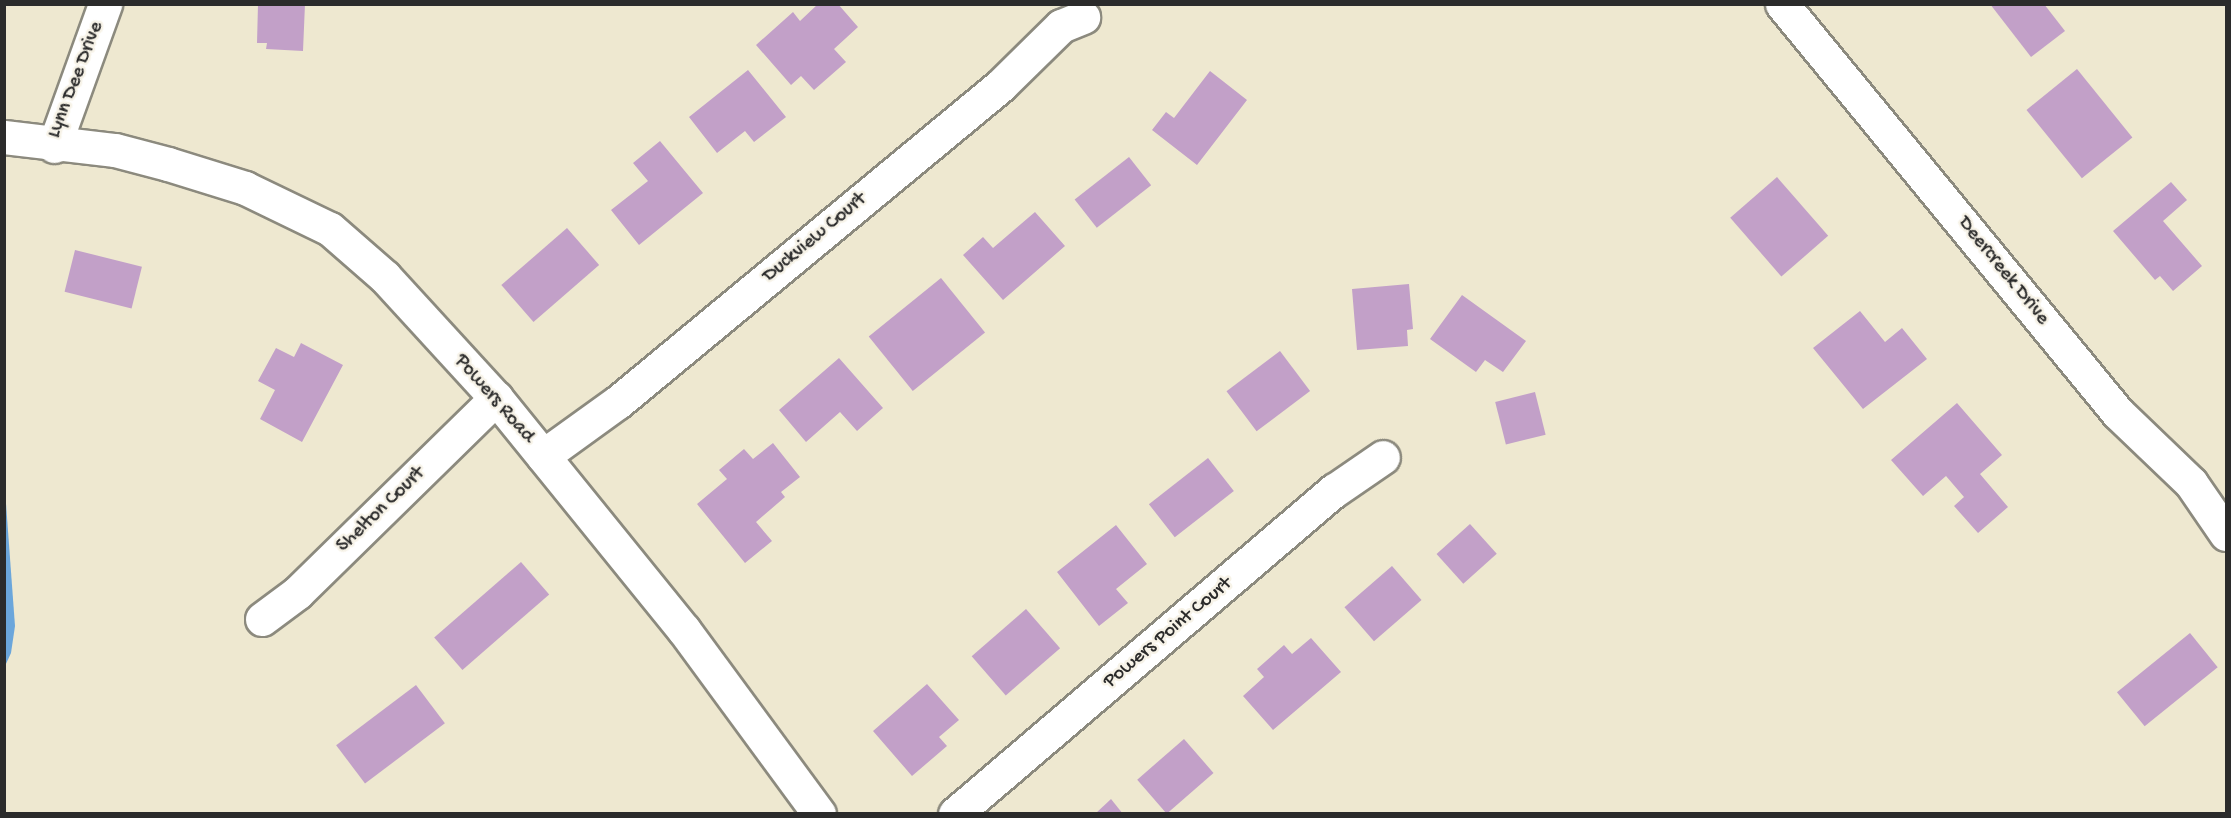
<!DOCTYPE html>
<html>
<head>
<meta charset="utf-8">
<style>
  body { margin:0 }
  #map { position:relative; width:2231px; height:818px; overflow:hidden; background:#eee8d0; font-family:"Gochi Hand",sans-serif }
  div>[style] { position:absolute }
  .water>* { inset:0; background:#6ba6db }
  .building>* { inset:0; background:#c2a0c8; transform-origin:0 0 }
  .roads { filter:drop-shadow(2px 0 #8c8a7e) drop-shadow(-2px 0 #8c8a7e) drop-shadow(0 2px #8c8a7e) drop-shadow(0 -2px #8c8a7e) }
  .street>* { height:33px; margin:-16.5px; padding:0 16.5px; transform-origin:16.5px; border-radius:16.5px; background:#fff }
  span { translate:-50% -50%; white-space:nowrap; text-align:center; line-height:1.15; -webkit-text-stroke:5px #f7f3e8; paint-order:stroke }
  .street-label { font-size:20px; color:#2b2b2b }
  .frame { position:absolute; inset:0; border:6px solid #2b2b2b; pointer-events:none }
</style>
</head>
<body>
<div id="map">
  <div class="water">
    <div style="clip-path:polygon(5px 490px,15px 626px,11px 653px,5px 666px)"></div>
  </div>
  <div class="building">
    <div style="clip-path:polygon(258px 4px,305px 4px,303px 51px,266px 49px,267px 43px,257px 43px)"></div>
    <div style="clip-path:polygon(818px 4px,838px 4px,858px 27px,834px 49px,846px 62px,814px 90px,801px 76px,791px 85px,756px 45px,793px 12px,800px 21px)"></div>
    <div style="clip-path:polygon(1990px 4px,2044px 4px,2065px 31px,2031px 57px)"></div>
    <div style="left:2077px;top:69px;width:88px;height:65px;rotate:51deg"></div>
    <div style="clip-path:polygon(748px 70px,786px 117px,754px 142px,745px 131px,717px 153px,689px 117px)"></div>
    <div style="clip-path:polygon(1210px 71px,1247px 100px,1197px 165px,1152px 130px,1166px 112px,1174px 118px)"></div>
    <div style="clip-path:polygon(660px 141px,703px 193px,639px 245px,611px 210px,648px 181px,633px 163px)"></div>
    <div style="left:1129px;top:157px;width:36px;height:69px;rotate:52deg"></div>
    <div style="left:1777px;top:177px;width:78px;height:62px;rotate:49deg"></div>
    <div style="clip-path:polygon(2171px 182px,2187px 200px,2163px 221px,2202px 266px,2173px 291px,2160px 276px,2155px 280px,2113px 231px)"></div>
    <div style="clip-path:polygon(1035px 212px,1065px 246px,1003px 300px,963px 255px,983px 237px,993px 248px)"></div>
    <div style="left:567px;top:228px;width:49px;height:87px;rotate:49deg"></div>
    <div style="left:75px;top:250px;width:69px;height:43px;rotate:14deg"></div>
    <div style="left:941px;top:278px;width:70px;height:93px;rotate:51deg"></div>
    <div style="clip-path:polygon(1409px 284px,1413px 329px,1407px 330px,1408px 346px,1357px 350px,1352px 289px)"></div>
    <div style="clip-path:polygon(1462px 295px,1526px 341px,1503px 372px,1485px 360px,1476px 372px,1430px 339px)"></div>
    <div style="clip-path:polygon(1860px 311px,1885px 342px,1902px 328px,1927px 359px,1863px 409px,1813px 348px)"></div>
    <div style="clip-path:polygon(301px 343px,343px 365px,302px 442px,260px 419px,275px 390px,258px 381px,276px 348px,294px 357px)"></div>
    <div style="left:1280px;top:351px;width:50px;height:67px;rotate:53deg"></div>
    <div style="clip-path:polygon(839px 358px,883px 408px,857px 431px,840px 412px,806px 442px,779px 410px)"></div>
    <div style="left:1535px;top:392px;width:44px;height:41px;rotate:76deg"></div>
    <div style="clip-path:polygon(1957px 403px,2002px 455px,1980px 474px,2008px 507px,1978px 533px,1954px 506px,1964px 497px,1946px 476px,1923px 496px,1891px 460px)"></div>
    <div style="clip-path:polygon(773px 443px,800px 477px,781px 492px,785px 497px,756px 522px,772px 541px,745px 563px,697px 504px,727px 479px,719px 470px,744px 449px,753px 459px)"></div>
    <div style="left:1208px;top:458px;width:42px;height:75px;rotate:52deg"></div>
    <div style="left:1470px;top:524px;width:40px;height:45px;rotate:48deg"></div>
    <div style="clip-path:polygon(1116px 525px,1147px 564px,1116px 589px,1128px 603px,1099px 626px,1057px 572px)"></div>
    <div style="left:521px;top:562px;width:43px;height:115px;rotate:49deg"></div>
    <div style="left:1392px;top:566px;width:45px;height:63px;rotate:49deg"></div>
    <div style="left:1026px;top:609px;width:52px;height:72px;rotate:49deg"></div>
    <div style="left:2190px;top:633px;width:44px;height:94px;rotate:51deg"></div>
    <div style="clip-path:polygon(1311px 638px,1341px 672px,1273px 730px,1243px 696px,1264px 677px,1257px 669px,1284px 645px,1292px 654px)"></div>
    <div style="clip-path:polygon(927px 684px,959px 720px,939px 737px,947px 746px,912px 776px,873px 731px)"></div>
    <div style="left:416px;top:685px;width:48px;height:100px;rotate:53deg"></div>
    <div style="left:1184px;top:739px;width:45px;height:62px;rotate:49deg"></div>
    <div style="clip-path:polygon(1111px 799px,1123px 814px,1095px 814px)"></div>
  </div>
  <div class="roads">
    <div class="street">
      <div style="left:1782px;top:4px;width:529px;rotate:50.6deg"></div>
      <div style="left:2118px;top:413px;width:101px;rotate:43.8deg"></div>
      <div style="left:2191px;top:483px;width:62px;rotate:55.5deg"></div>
      <div style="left:4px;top:137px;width:112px;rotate:6.7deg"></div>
      <div style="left:115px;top:150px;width:55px;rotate:14.8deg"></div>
      <div style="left:168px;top:164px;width:81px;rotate:17.3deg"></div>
      <div style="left:245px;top:188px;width:94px;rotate:25.8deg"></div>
      <div style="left:330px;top:229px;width:73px;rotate:41.1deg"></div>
      <div style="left:385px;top:277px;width:164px;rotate:47.5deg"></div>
      <div style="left:496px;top:398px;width:299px;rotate:51deg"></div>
      <div style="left:684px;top:630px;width:228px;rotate:53.7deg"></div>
      <div style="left:54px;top:146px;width:151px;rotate:-70.2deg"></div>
      <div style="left:543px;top:456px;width:92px;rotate:-35.8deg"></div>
      <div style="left:618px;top:402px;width:497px;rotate:-39.6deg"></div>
      <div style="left:1001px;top:85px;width:84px;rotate:-44.5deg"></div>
      <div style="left:1061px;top:26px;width:24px;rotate:-22deg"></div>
      <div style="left:262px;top:619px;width:44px;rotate:-36.6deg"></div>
      <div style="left:297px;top:593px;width:279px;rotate:-44.4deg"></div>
      <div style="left:955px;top:814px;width:499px;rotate:-40.5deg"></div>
      <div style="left:1335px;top:490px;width:58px;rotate:-34.5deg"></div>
    </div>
  </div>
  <div class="street-label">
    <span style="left:76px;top:80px;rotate:-69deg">Lynn Dee Drive</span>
    <span style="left:815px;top:238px;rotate:-40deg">Duckview Court</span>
    <span style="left:2003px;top:271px;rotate:51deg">Deercreek Drive</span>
    <span style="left:494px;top:399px;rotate:49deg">Powers Road</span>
    <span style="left:381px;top:510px;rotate:-44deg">Shelton Court</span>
    <span style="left:1168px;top:633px;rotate:-40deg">Powers Point Court</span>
  </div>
  <div class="frame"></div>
</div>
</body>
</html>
